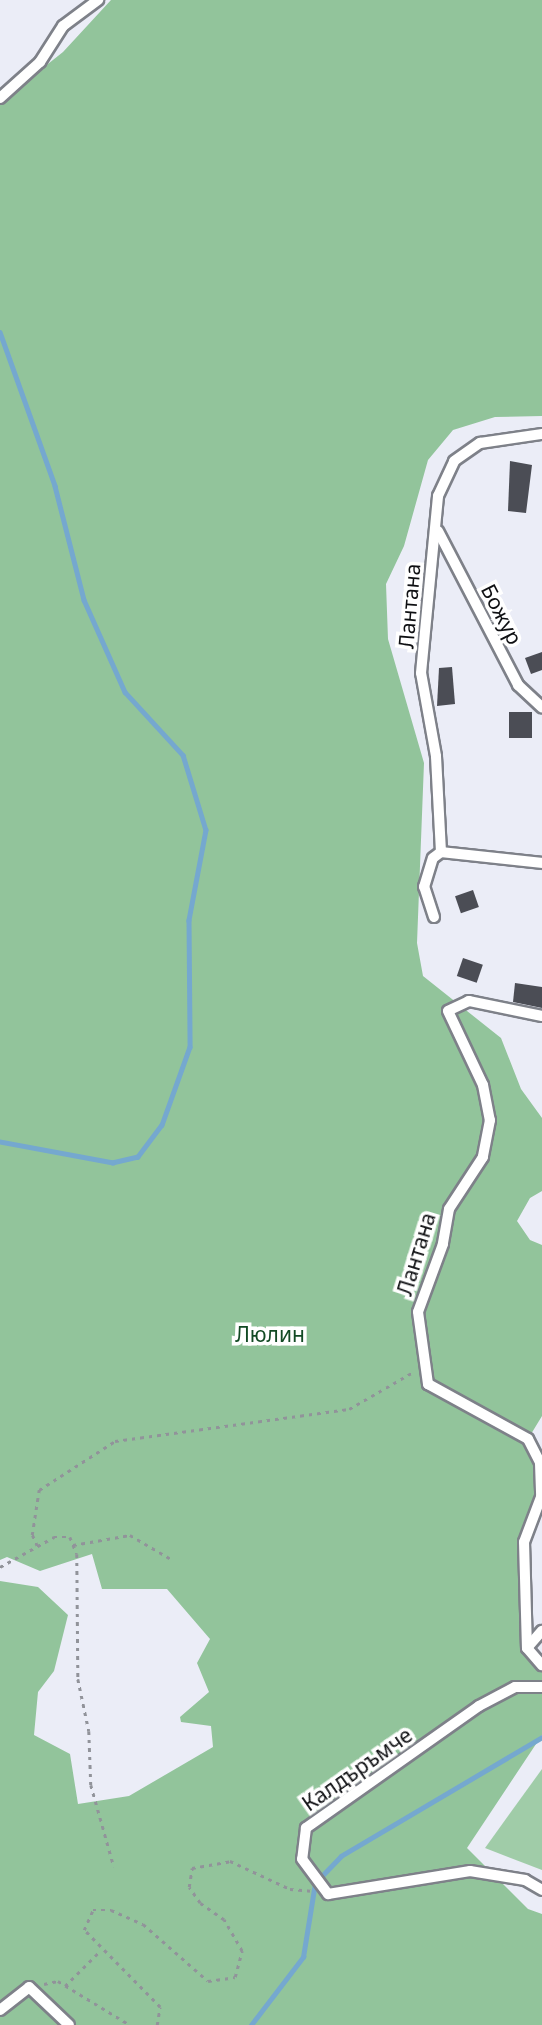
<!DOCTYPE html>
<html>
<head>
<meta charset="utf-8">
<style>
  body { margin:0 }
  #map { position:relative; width:542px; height:2025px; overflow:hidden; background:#ebedf7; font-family:"Noto Sans",sans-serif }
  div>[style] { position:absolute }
  .green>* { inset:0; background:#a0cca8 }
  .forest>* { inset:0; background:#92c49b }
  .stream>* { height:4.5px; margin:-2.25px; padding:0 2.25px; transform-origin:2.25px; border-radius:2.25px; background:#75a8cf }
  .building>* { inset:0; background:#4b4d55; transform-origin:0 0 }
  .path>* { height:2.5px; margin-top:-1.25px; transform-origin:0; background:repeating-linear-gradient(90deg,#91939a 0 3.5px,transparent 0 8.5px) }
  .roads { filter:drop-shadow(2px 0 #7e8189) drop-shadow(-2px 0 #7e8189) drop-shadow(0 2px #7e8189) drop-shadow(0 -2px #7e8189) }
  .street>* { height:10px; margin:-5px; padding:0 5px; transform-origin:5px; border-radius:5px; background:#fff }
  span { translate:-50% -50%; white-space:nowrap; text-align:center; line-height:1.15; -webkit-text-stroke:7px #fff; paint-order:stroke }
  .street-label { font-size:21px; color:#0e0f12 }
  .park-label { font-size:21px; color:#124a24 }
</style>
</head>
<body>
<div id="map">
  <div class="green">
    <div style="clip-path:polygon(542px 1769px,542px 1870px,485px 1848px)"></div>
  </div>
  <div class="forest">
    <div style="clip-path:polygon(111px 0,542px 0,542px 416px,495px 417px,453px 430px,428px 460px,404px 546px,386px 584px,388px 639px,424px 763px,417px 943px,423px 976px,501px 1038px,521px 1089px,542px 1118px,542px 1191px,530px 1198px,517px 1221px,530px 1240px,542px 1245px,542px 1416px,528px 1439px,540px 1490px,522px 1531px,524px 1645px,542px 1670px,542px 1735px,467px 1848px,528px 1909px,542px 1914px,542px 2025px,0 2025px,0 1581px,38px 1587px,68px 1615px,54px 1671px,38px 1692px,34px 1735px,70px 1754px,78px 1804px,129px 1796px,213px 1747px,211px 1726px,181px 1722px,180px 1717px,209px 1692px,197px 1663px,210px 1639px,167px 1589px,102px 1589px,92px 1554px,40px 1571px,7px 1557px,0 1560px,0 102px,63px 52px)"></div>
  </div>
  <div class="stream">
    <div style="left:0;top:332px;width:164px;rotate:70.3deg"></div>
    <div style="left:55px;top:486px;width:118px;rotate:75.7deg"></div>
    <div style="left:84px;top:600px;width:101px;rotate:66deg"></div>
    <div style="left:125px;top:692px;width:86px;rotate:47.4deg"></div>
    <div style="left:183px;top:755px;width:78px;rotate:73deg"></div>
    <div style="left:206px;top:830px;width:92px;rotate:100.7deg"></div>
    <div style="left:189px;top:920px;width:127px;rotate:89.5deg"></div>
    <div style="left:190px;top:1047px;width:83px;rotate:109.7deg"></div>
    <div style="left:162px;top:1125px;width:40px;rotate:127deg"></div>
    <div style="left:138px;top:1157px;width:26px;rotate:167deg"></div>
    <div style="left:113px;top:1163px;width:115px;rotate:-169.5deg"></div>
    <div style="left:251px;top:2025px;width:86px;rotate:-52.6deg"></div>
    <div style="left:303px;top:1957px;width:75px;rotate:-80.8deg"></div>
    <div style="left:315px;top:1883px;width:37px;rotate:-46deg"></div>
    <div style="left:341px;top:1856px;width:234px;rotate:-30.6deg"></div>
  </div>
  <div class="building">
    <div style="clip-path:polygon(510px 461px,532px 465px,526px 513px,508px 511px)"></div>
    <div style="clip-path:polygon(542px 652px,542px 670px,531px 674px,525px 658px)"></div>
    <div style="clip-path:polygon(452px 667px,455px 704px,437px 706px,439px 668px)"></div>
    <div style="left:509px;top:712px;width:23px;height:26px"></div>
    <div style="left:473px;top:890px;width:18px;height:19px;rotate:71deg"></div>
    <div style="left:463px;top:958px;width:21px;height:19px;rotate:19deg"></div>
    <div style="clip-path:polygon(515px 983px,542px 987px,542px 1008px,513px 1002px)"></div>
  </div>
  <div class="path">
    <div style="left:73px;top:1545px;width:58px;rotate:-10deg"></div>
    <div style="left:130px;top:1535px;width:48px;rotate:30.3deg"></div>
    <div style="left:37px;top:1546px;width:12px;rotate:-114deg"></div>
    <div style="left:32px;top:1535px;width:46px;rotate:-81.2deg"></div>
    <div style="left:39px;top:1490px;width:90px;rotate:-32.8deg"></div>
    <div style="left:115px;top:1441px;width:236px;rotate:-7.8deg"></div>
    <div style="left:349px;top:1409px;width:74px;rotate:-30deg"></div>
    <div style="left:0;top:1567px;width:62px;rotate:-29.1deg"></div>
    <div style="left:54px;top:1537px;width:16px"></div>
    <div style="left:70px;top:1537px;width:18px;rotate:68deg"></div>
    <div style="left:77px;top:1554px;width:125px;rotate:89.5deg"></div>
    <div style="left:78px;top:1679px;width:53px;rotate:78.1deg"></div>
    <div style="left:89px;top:1731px;width:54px;rotate:87.9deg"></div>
    <div style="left:91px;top:1785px;width:85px;rotate:74.3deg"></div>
    <div style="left:44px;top:1984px;width:14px;rotate:-12deg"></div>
    <div style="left:58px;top:1981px;width:84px;rotate:31.4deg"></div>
    <div style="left:65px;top:1986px;width:49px;rotate:-45deg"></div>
    <div style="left:157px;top:2025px;width:18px;rotate:-81deg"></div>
    <div style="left:160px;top:2007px;width:108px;rotate:-134.6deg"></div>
    <div style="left:84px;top:1930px;width:22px;rotate:-66deg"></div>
    <div style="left:93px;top:1910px;width:18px"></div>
    <div style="left:111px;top:1910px;width:35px;rotate:24deg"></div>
    <div style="left:143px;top:1924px;width:86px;rotate:41.2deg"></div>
    <div style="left:208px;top:1981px;width:27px;rotate:-8deg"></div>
    <div style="left:235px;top:1977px;width:27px;rotate:-75deg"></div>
    <div style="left:242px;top:1951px;width:36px;rotate:-120deg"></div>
    <div style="left:224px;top:1920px;width:29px;rotate:-145deg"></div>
    <div style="left:200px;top:1903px;width:19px;rotate:-125deg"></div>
    <div style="left:189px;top:1887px;width:19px;rotate:-81deg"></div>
    <div style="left:192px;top:1868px;width:39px;rotate:-10deg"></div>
    <div style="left:230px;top:1861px;width:66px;rotate:25deg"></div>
    <div style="left:290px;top:1889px;width:21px;rotate:5deg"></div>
  </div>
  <div class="roads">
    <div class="street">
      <div style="left:0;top:98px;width:54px;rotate:-42deg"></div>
      <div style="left:40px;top:62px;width:43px;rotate:-57.4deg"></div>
      <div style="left:63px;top:26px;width:44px;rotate:-36.6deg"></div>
      <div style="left:438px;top:531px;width:174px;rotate:62.5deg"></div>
      <div style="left:518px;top:685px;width:33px;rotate:43deg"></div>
      <div style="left:441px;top:852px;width:96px;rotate:-93deg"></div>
      <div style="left:436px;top:756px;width:84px;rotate:-100.2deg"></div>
      <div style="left:421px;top:673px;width:178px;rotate:-84.5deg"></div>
      <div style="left:438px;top:496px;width:38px;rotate:-65deg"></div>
      <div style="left:454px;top:461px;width:32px;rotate:-35deg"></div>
      <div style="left:480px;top:443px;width:63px;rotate:-8.3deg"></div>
      <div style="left:434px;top:917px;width:32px;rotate:-108deg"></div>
      <div style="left:424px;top:887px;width:30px;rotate:-73deg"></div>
      <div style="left:433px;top:858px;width:10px;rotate:-37deg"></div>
      <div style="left:441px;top:852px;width:102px;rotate:6.2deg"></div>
      <div style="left:542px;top:1016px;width:75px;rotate:-168.4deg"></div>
      <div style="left:469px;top:1001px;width:23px;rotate:155deg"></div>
      <div style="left:448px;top:1011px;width:82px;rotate:64.7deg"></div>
      <div style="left:483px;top:1085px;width:36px;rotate:79deg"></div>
      <div style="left:490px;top:1120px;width:38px;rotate:101deg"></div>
      <div style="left:483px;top:1157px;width:62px;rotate:123.2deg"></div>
      <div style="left:449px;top:1209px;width:36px;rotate:100deg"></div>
      <div style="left:443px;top:1244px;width:72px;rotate:110.2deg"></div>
      <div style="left:418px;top:1312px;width:73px;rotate:82.1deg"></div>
      <div style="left:428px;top:1384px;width:114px;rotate:28.8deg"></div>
      <div style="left:528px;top:1439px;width:27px;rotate:63deg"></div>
      <div style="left:540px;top:1463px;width:34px;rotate:88deg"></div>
      <div style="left:541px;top:1497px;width:48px;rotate:110.7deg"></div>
      <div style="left:524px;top:1542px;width:106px;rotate:88.4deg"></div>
      <div style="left:527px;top:1648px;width:23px;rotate:49deg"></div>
      <div style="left:527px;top:1648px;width:23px;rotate:-49deg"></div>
      <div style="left:542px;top:1687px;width:27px;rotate:180deg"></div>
      <div style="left:515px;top:1687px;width:41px;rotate:152.2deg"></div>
      <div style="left:479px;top:1706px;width:212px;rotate:144.8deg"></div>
      <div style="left:306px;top:1828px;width:31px;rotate:97deg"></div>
      <div style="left:302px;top:1859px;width:44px;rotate:53.4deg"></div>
      <div style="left:328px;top:1894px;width:144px;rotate:-9.2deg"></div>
      <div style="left:470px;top:1871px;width:56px;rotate:9.3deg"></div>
      <div style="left:525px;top:1880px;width:20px;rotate:30deg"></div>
      <div style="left:0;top:2010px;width:37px;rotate:-38deg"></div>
      <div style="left:29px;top:1987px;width:55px;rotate:43.5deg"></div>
    </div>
  </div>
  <div class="street-label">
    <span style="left:409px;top:606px;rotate:-85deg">Лантана</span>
    <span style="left:502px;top:614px;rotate:63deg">Божур</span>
    <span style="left:416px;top:1254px;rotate:-73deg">Лантана</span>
    <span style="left:357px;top:1769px;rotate:-35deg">Калдъръмче</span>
  </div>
  <div class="park-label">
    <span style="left:270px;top:1334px">Люлин</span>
  </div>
</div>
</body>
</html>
